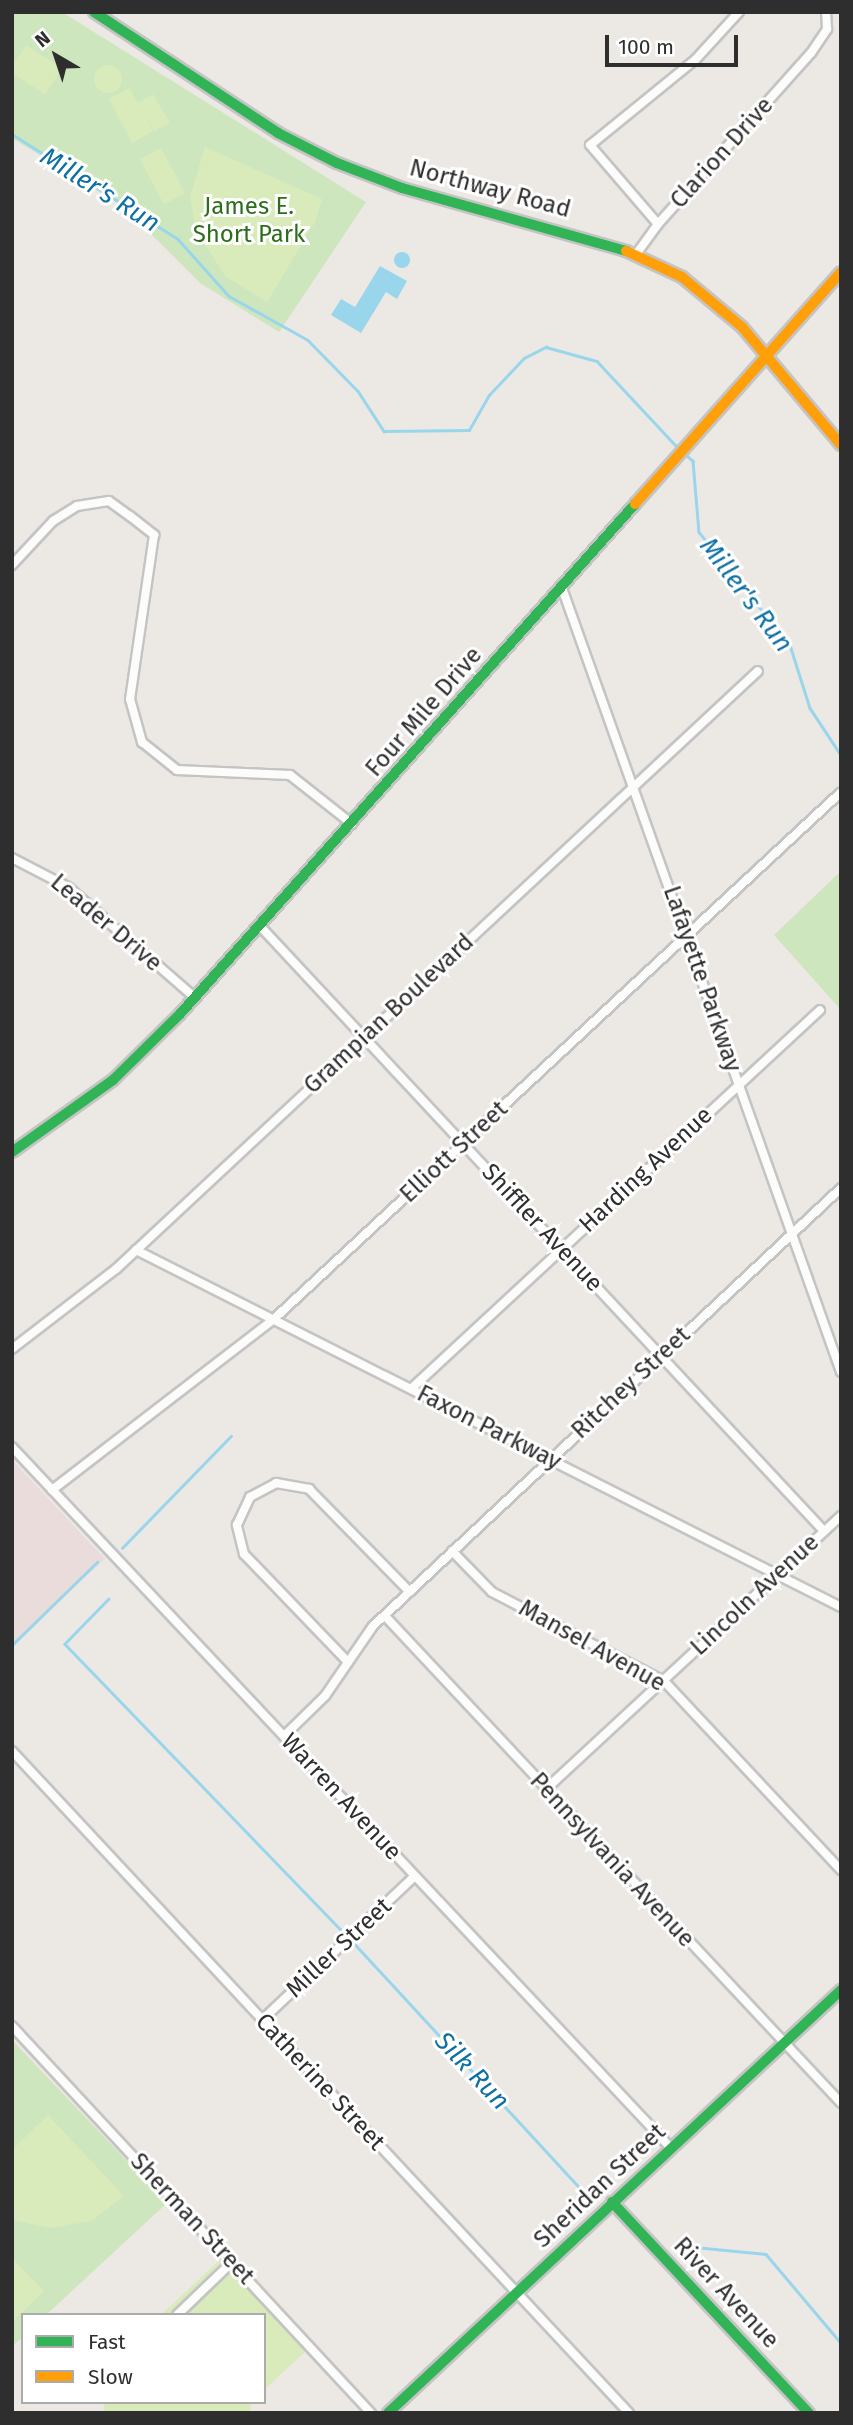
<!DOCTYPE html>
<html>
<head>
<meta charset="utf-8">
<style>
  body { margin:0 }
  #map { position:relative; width:853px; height:2425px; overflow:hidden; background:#ece8e4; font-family:"Fira Sans",sans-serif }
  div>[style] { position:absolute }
  .medical>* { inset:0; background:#e9dcdb }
  .green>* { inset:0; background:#cee6be }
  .pitch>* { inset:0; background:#d9eabb; transform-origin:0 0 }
  .round { border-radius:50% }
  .water>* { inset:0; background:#99d6ec }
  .stream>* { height:2.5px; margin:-1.25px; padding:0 1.25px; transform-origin:1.25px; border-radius:1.25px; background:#99d6ec }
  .roads { filter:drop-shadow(2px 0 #c5c4c5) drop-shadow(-2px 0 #c5c4c5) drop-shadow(0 2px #c5c4c5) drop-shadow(0 -2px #c5c4c5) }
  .street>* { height:8px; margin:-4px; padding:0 4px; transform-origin:4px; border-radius:4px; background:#fcfcfb }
  .fast>* { height:10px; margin:-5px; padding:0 5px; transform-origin:5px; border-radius:5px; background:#30b455 }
  .slow>* { height:10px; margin:-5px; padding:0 5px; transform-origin:5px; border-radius:5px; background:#ff9f0a }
  span { translate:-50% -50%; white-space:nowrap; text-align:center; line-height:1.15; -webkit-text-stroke:6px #fff; paint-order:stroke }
  .street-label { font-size:24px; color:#2e2e2e }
  .park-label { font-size:24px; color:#2c6e1b }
  .water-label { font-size:26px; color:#0d6fa3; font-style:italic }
  .frame { position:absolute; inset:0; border:14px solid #2e2e2e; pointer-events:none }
  .legend { position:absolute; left:21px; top:2313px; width:245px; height:91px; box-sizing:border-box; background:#fff; border:2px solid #ababab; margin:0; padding:9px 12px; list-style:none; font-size:21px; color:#2e2e2e }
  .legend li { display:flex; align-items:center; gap:14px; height:35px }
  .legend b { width:35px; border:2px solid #ababab }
  .north { position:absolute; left:21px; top:21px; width:70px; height:70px; -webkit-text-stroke:5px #fff; paint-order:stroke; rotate:321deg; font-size:19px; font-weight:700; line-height:28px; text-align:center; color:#2e2e2e }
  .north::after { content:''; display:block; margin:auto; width:24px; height:32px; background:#2e2e2e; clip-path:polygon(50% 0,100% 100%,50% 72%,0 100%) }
  .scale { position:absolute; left:605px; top:35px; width:133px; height:32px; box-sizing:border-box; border:4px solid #2e2e2e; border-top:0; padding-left:9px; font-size:21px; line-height:24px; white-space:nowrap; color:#2e2e2e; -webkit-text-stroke:5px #fff; paint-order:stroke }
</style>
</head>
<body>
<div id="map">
  <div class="medical">
    <div style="clip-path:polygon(12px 1460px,105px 1559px,12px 1644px)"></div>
  </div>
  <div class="green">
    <div style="clip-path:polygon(12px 12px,62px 12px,366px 202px,279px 332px,200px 283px,124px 207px,12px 138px)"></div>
    <div style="clip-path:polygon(841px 871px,841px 1010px,774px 935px)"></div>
    <div style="clip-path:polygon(12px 2040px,167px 2203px,46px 2315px,23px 2315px,23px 2337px,12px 2346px)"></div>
  </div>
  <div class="pitch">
    <div style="left:26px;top:45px;width:43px;height:31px;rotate:33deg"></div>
    <div class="round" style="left:94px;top:65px;width:28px;height:28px"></div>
    <div style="clip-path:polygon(129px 88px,138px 103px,153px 94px,170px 123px,154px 131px,147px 118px,153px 131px,132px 143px,109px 99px)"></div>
    <div style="clip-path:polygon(205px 147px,322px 199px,315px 222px,267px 302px,225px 276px,196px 230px,190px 196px)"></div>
    <div style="left:161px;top:148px;width:51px;height:24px;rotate:62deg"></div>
    <div style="clip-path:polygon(48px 2115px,124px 2196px,92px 2221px,51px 2228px,12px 2220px,12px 2150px)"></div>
    <div style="clip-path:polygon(224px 2256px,309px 2348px,264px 2390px,264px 2315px,161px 2315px)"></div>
    <div style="clip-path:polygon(12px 2258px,44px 2291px,12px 2322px)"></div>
    <div style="left:104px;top:2402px;width:147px;height:13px"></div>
  </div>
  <div class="water">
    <div class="round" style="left:394px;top:252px;width:16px;height:16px"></div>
    <div style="clip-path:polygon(380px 266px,407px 281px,397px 299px,386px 292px,361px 333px,331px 315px,341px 299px,355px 307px)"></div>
  </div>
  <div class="stream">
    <div style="left:12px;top:134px;width:196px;rotate:32.3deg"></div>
    <div style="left:178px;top:239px;width:76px;rotate:48.2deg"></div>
    <div style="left:229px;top:296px;width:90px;rotate:29.1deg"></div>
    <div style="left:308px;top:340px;width:71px;rotate:45.6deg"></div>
    <div style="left:358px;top:391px;width:48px;rotate:57deg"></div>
    <div style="left:384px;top:431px;width:85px;rotate:-0.7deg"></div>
    <div style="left:469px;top:430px;width:40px;rotate:-60.3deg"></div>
    <div style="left:489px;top:395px;width:51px;rotate:-46.6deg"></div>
    <div style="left:524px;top:358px;width:25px;rotate:-27deg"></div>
    <div style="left:546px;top:347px;width:53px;rotate:15.4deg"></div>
    <div style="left:597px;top:361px;width:122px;rotate:47deg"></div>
    <div style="left:685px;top:454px;width:11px;rotate:41deg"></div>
    <div style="left:693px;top:461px;width:71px;rotate:85.2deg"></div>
    <div style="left:699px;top:532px;width:145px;rotate:51.2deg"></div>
    <div style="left:790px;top:645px;width:66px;rotate:72.4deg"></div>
    <div style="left:810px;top:708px;width:56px;rotate:56.6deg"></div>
    <div style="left:122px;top:1548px;width:156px;rotate:-45.8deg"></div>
    <div style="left:109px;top:1599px;width:63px;rotate:134.4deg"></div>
    <div style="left:65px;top:1644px;width:403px;rotate:46deg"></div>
    <div style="left:12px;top:1645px;width:119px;rotate:-44.3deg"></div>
    <div style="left:353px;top:1942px;width:351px;rotate:47.3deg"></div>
    <div style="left:684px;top:2246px;width:82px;rotate:5.6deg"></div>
    <div style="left:766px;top:2254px;width:116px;rotate:49.9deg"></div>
  </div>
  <div class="roads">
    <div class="street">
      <div style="left:739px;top:12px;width:64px;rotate:132.5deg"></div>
      <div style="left:696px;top:59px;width:136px;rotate:140.9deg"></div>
      <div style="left:590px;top:145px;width:104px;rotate:49.3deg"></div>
      <div style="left:658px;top:224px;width:229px;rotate:-48.2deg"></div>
      <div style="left:811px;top:53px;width:29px;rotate:-56deg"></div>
      <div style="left:827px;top:29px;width:17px;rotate:-93deg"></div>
      <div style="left:637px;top:253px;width:36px;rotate:-54deg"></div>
      <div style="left:12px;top:565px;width:60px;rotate:-47deg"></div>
      <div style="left:53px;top:521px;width:28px;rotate:-32deg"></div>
      <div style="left:77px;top:506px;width:32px;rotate:-9deg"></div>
      <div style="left:109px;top:501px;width:26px;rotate:36deg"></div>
      <div style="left:130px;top:516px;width:31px;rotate:38deg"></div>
      <div style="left:154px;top:535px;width:166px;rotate:98.3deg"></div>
      <div style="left:130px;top:699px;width:45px;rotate:74.4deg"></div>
      <div style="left:142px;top:742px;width:45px;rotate:38.7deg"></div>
      <div style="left:177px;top:770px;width:113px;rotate:2.5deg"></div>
      <div style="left:290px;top:775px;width:79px;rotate:38.3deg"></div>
      <div style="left:562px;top:588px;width:832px;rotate:70.41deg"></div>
      <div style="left:12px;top:858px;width:63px;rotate:27.4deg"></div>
      <div style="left:68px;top:887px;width:167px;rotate:41.1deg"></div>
      <div style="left:260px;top:926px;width:827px;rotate:47.01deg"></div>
      <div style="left:136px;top:1250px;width:790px;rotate:26.86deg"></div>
      <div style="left:12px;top:1349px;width:131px;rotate:-37.6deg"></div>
      <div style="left:116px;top:1269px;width:877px;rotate:-42.97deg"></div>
      <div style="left:412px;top:1388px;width:556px;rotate:-42.81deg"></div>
      <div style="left:12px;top:1447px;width:962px;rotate:46.77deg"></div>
      <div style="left:52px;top:1490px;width:280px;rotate:-37.6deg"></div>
      <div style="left:274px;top:1319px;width:773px;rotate:-42.9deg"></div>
      <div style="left:452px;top:1551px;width:57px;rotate:45.7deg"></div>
      <div style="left:492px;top:1592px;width:194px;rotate:27.4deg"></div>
      <div style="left:664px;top:1681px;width:259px;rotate:46.9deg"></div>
      <div style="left:385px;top:1616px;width:667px;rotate:46.88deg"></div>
      <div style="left:348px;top:1662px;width:150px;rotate:-133.9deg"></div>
      <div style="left:244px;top:1554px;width:30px;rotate:-104deg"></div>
      <div style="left:237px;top:1525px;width:31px;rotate:-65deg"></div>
      <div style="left:250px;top:1497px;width:30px;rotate:-28deg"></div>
      <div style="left:276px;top:1483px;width:34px;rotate:10deg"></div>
      <div style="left:309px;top:1489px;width:144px;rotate:45.6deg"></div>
      <div style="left:284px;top:1736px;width:57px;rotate:-44.3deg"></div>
      <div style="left:325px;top:1696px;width:85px;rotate:-55.6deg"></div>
      <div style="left:373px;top:1626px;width:641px;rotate:-43.1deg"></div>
      <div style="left:12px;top:1751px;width:905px;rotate:47.02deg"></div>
      <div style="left:546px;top:1789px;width:402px;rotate:-42.8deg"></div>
      <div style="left:262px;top:2020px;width:210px;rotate:-43.3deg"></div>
      <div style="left:12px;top:2026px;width:528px;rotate:47.15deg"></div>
      <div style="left:177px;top:2315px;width:76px;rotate:-43.9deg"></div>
    </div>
    <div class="fast">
      <div style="left:94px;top:12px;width:220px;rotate:33.3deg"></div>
      <div style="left:278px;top:133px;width:66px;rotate:27deg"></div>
      <div style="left:337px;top:163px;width:70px;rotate:21deg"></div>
      <div style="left:402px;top:188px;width:233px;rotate:15.7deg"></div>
      <div style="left:12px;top:1152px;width:124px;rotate:-35.5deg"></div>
      <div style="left:113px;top:1080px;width:94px;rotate:-44.6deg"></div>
      <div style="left:180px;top:1014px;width:683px;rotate:-48.26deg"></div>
      <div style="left:612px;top:2202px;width:289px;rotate:47deg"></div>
      <div style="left:388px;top:2413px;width:620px;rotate:-43.04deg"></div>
    </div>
    <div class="slow">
      <div style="left:626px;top:251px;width:62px;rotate:24.9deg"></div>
      <div style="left:682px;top:277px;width:78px;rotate:39.8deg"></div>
      <div style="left:742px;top:327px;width:154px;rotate:50deg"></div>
      <div style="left:635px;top:504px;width:310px;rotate:-48.4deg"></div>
    </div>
  </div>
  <div class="street-label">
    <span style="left:722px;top:153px;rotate:-48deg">Clarion Drive</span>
    <span style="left:490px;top:189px;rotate:15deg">Northway Road</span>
    <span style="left:424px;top:712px;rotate:-49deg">Four Mile Drive</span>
    <span style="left:106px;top:923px;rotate:40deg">Leader Drive</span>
    <span style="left:702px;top:979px;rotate:71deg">Lafayette Parkway</span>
    <span style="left:389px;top:1014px;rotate:-43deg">Grampian Boulevard</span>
    <span style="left:454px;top:1152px;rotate:-43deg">Elliott Street</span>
    <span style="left:646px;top:1170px;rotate:-43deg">Harding Avenue</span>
    <span style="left:542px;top:1228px;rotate:47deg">Shiffler Avenue</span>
    <span style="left:631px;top:1383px;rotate:-43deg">Ritchey Street</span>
    <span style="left:489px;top:1428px;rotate:27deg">Faxon Parkway</span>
    <span style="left:755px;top:1595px;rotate:-43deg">Lincoln Avenue</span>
    <span style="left:592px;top:1646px;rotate:29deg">Mansel Avenue</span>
    <span style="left:341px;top:1797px;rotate:47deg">Warren Avenue</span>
    <span style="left:612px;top:1860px;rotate:47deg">Pennsylvania Avenue</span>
    <span style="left:339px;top:1948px;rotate:-43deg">Miller Street</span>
    <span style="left:320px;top:2082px;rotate:47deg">Catherine Street</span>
    <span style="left:600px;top:2186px;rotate:-43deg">Sheridan Street</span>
    <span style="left:192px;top:2219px;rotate:47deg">Sherman Street</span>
    <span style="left:726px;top:2293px;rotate:47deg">River Avenue</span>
  </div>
  <div class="park-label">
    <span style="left:249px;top:221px">James E.<br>Short Park</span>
  </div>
  <div class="water-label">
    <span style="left:100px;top:190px;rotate:32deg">Miller's Run</span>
    <span style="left:746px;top:595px;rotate:53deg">Miller's Run</span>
    <span style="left:472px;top:2071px;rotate:47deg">Silk Run</span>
  </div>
  <div class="frame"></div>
  <ul class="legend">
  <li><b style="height:9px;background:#30b455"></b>Fast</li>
  <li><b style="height:9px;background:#ff9f0a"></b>Slow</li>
  </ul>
  <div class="north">N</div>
  <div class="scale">100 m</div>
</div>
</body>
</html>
